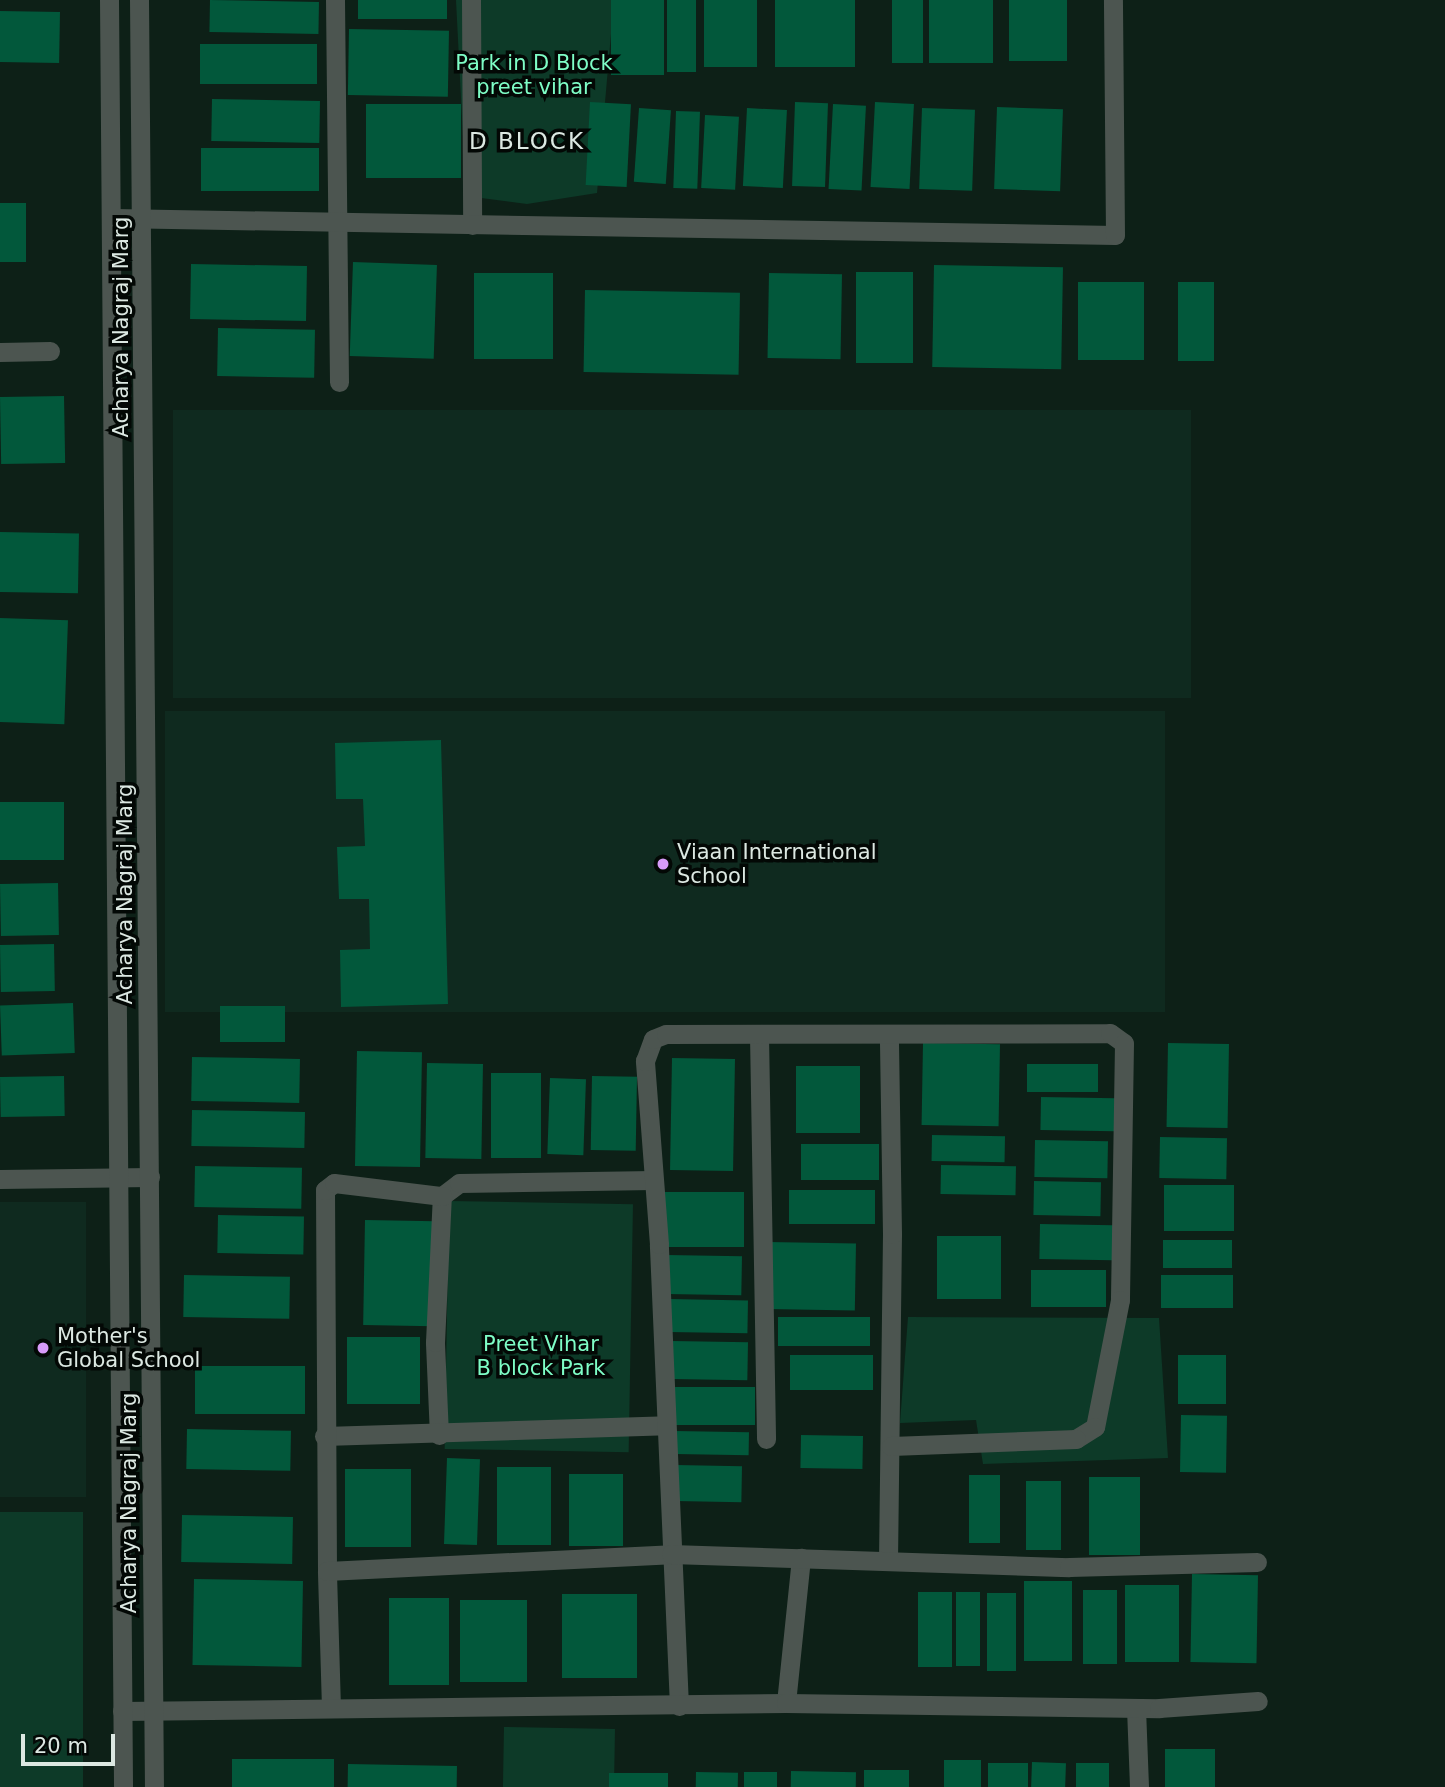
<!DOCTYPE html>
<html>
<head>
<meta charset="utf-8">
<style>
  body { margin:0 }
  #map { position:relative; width:1445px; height:1787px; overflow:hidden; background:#0d2017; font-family:"DejaVu Sans",sans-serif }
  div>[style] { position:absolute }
  .built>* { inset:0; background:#0f2a1f; transform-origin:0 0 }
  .green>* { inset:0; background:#0d3a28; transform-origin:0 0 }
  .building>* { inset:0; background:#02583b; transform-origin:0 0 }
  .minor>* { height:19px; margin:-9.5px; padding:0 9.5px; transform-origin:9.5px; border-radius:9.5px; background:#4c5550 }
  .tertiary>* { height:19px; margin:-9.5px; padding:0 9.5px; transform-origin:9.5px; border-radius:9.5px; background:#4c5550 }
  .dots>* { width:19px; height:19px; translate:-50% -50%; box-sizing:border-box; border:4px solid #030805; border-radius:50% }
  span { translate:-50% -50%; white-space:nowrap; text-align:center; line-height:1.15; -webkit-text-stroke:7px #030805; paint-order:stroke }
  .park-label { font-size:21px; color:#7efdc6 }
  .street-label { font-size:21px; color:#dce8e2 }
  .poi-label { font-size:21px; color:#dce8e2 }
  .left { translate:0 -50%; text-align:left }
  .neighbourhood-label { font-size:23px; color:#dce8e2; letter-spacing:2px }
  .scale { position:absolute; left:21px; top:1734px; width:94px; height:32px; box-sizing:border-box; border:4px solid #dce8e2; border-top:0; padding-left:9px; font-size:21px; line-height:24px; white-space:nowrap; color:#dce8e2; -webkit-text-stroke:5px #030805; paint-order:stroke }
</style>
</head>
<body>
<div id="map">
  <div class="built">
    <div style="left:1191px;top:410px;width:288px;height:1018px;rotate:90deg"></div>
    <div style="left:1165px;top:711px;width:301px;height:1000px;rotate:90deg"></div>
    <div style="left:0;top:1202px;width:86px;height:295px"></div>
  </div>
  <div class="green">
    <div style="clip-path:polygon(456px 0,614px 0,597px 193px,527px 204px,466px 196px)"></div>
    <div style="left:449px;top:1201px;width:184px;height:248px;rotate:1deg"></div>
    <div style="clip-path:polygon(908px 1317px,1159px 1318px,1168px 1458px,983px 1464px,976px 1420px,900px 1423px)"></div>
    <div style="left:83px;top:1512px;width:275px;height:83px;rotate:90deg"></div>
    <div style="left:504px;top:1727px;width:111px;height:60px;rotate:1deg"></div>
  </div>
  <div class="building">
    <div style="left:210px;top:0;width:109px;height:32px;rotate:1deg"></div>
    <div style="left:358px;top:0;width:89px;height:19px"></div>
    <div style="left:611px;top:0;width:53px;height:75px"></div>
    <div style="left:667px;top:0;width:29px;height:72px"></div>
    <div style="left:704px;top:0;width:53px;height:67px"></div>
    <div style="left:775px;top:0;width:80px;height:67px"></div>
    <div style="left:892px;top:0;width:31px;height:63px"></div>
    <div style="left:929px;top:0;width:64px;height:63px"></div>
    <div style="left:1009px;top:0;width:58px;height:61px"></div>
    <div style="left:0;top:11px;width:60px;height:51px;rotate:1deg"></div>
    <div style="left:349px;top:29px;width:100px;height:66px;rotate:1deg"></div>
    <div style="left:200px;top:44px;width:117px;height:40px"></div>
    <div style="left:212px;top:99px;width:108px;height:42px;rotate:1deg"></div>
    <div style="left:590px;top:102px;width:41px;height:83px;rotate:3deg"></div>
    <div style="left:795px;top:102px;width:33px;height:84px;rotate:2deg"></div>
    <div style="left:875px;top:102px;width:39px;height:85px;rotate:3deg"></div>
    <div style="left:366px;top:104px;width:95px;height:74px"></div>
    <div style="left:833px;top:104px;width:33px;height:85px;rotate:3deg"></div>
    <div style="left:997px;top:107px;width:66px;height:82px;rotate:2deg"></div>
    <div style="left:639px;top:108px;width:32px;height:74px;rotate:4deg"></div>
    <div style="left:747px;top:108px;width:40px;height:78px;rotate:3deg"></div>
    <div style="left:922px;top:108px;width:53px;height:81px;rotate:2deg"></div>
    <div style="left:676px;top:111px;width:24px;height:77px;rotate:2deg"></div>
    <div style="left:705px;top:115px;width:34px;height:73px;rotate:3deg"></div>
    <div style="left:201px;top:148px;width:118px;height:43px"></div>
    <div style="left:0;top:203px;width:26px;height:59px"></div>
    <div style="left:353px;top:262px;width:84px;height:94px;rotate:2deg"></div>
    <div style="left:191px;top:264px;width:116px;height:55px;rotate:1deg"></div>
    <div style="left:934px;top:265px;width:129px;height:102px;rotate:1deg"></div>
    <div style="left:856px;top:272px;width:57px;height:91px"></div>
    <div style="left:474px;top:273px;width:79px;height:86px"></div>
    <div style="left:769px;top:273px;width:73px;height:85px;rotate:1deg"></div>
    <div style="left:1078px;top:282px;width:66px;height:78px"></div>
    <div style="left:1178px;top:282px;width:36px;height:79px"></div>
    <div style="left:585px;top:290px;width:155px;height:82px;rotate:1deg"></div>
    <div style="left:218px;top:328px;width:97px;height:48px;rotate:1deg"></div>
    <div style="left:64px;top:396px;width:67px;height:64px;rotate:89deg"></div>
    <div style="left:0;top:532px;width:79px;height:60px;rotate:1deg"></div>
    <div style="left:0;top:618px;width:68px;height:104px;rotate:2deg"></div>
    <div style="clip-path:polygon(441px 740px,448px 1004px,341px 1007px,340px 950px,370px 949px,369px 899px,339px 899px,337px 847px,365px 846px,363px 799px,336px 799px,335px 743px)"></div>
    <div style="left:0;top:802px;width:64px;height:58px"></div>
    <div style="left:58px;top:883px;width:52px;height:58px;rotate:89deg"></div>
    <div style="left:54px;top:944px;width:47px;height:54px;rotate:89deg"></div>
    <div style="left:73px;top:1003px;width:50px;height:73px;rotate:88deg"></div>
    <div style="left:220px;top:1006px;width:65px;height:36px"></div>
    <div style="left:923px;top:1043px;width:77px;height:82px;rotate:1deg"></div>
    <div style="left:1168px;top:1043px;width:61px;height:84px;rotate:1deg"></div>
    <div style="left:357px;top:1051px;width:65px;height:115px;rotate:1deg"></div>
    <div style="left:192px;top:1057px;width:108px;height:44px;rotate:1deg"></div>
    <div style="left:672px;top:1058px;width:63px;height:112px;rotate:1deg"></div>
    <div style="left:427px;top:1063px;width:56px;height:95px;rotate:1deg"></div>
    <div style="left:1027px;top:1064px;width:71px;height:28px"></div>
    <div style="left:796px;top:1066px;width:64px;height:67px"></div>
    <div style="left:491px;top:1073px;width:50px;height:85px"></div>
    <div style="left:64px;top:1076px;width:40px;height:64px;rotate:89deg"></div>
    <div style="left:592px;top:1076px;width:45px;height:74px;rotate:1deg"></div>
    <div style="left:550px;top:1078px;width:36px;height:76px;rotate:2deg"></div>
    <div style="left:1041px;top:1097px;width:74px;height:33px;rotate:1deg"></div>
    <div style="left:192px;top:1110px;width:113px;height:36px;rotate:1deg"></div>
    <div style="left:932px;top:1135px;width:73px;height:26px;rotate:1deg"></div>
    <div style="left:1160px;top:1137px;width:67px;height:41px;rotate:1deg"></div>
    <div style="left:1035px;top:1140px;width:73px;height:37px;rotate:1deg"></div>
    <div style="left:801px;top:1144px;width:78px;height:36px"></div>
    <div style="left:941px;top:1165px;width:75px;height:29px;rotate:1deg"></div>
    <div style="left:195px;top:1166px;width:107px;height:41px;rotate:1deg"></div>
    <div style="left:1034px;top:1181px;width:67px;height:34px;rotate:1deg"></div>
    <div style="left:1164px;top:1185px;width:70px;height:46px"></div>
    <div style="left:789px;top:1190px;width:86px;height:34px"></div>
    <div style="left:663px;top:1192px;width:81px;height:55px"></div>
    <div style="left:218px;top:1215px;width:86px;height:38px;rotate:1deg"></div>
    <div style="left:365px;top:1220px;width:70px;height:105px;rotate:1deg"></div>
    <div style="left:1040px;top:1224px;width:73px;height:35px;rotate:1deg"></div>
    <div style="left:937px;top:1236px;width:64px;height:63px"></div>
    <div style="left:1163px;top:1240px;width:69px;height:28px"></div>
    <div style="left:768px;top:1242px;width:88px;height:67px;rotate:1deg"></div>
    <div style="left:667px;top:1255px;width:75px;height:39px;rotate:1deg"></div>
    <div style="left:1031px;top:1270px;width:75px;height:37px"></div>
    <div style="left:184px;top:1275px;width:106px;height:42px;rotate:1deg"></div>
    <div style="left:1161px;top:1275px;width:72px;height:33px"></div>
    <div style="left:669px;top:1299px;width:79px;height:33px;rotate:1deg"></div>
    <div style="left:778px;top:1317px;width:92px;height:29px"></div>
    <div style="left:347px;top:1337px;width:73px;height:67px"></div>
    <div style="left:672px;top:1341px;width:76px;height:38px;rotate:1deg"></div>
    <div style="left:790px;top:1355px;width:83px;height:35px"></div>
    <div style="left:1178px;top:1355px;width:48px;height:49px"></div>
    <div style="left:195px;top:1366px;width:110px;height:48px"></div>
    <div style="left:671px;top:1387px;width:84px;height:38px"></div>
    <div style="left:1181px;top:1415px;width:46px;height:57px;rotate:1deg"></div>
    <div style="left:187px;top:1429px;width:104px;height:40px;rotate:1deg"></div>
    <div style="left:675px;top:1431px;width:74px;height:23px;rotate:1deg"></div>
    <div style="left:801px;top:1435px;width:62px;height:33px;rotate:1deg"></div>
    <div style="left:447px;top:1458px;width:33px;height:86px;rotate:2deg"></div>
    <div style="left:676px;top:1465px;width:66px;height:36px;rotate:1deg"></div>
    <div style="left:497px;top:1467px;width:54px;height:78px"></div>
    <div style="left:345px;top:1469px;width:66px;height:78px"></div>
    <div style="left:569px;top:1474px;width:54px;height:72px"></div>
    <div style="left:969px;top:1475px;width:31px;height:68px"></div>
    <div style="left:1089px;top:1477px;width:51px;height:78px"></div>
    <div style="left:1026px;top:1481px;width:35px;height:69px"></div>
    <div style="left:182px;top:1515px;width:111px;height:47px;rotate:1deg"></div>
    <div style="left:1192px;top:1574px;width:66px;height:88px;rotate:1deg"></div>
    <div style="left:194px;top:1579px;width:109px;height:86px;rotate:1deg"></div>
    <div style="left:1024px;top:1581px;width:48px;height:80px"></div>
    <div style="left:1125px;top:1585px;width:54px;height:77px"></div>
    <div style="left:1083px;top:1590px;width:34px;height:74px"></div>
    <div style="left:918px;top:1592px;width:34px;height:75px"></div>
    <div style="left:956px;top:1592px;width:24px;height:74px"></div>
    <div style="left:987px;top:1593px;width:29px;height:78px"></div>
    <div style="left:562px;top:1594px;width:75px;height:84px"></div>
    <div style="left:389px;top:1598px;width:60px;height:87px"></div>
    <div style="left:460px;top:1600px;width:67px;height:82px"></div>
    <div style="left:1165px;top:1749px;width:50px;height:38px"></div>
    <div style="left:232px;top:1759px;width:102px;height:28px"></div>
    <div style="left:944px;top:1760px;width:37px;height:27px"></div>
    <div style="left:1032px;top:1762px;width:34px;height:25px;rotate:2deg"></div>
    <div style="left:988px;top:1763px;width:40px;height:24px"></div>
    <div style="left:1076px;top:1763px;width:33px;height:24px"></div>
    <div style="left:348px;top:1764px;width:109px;height:23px;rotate:1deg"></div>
    <div style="left:864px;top:1770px;width:45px;height:17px"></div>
    <div style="left:791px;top:1771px;width:65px;height:16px;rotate:1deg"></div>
    <div style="left:696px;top:1772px;width:42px;height:15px;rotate:1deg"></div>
    <div style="left:744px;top:1772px;width:33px;height:15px"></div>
    <div style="left:609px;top:1773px;width:59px;height:14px"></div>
  </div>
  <div class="minor">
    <div style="left:335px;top:0;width:382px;rotate:89.4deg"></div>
    <div style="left:471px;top:0;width:225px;rotate:89.7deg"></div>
    <div style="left:114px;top:218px;width:1001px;rotate:0.97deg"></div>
    <div style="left:1115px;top:235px;width:235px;rotate:-90.5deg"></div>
    <div style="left:0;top:352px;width:50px;rotate:-1.1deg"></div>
    <div style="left:759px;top:1035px;width:404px;rotate:89deg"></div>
    <div style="left:0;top:1179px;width:150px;rotate:-0.8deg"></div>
    <div style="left:439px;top:1435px;width:93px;rotate:-92.5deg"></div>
    <div style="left:435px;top:1342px;width:146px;rotate:-87.3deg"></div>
    <div style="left:442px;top:1196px;width:21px;rotate:-37deg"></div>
    <div style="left:459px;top:1183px;width:194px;rotate:-0.9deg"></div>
    <div style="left:324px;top:1436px;width:342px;rotate:-1.8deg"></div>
    <div style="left:888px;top:1561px;width:327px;rotate:-89.3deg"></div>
    <div style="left:892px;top:1234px;width:197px;rotate:-90.9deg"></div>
    <div style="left:327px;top:1571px;width:381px;rotate:-90.3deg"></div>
    <div style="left:325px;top:1190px;width:11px;rotate:-38deg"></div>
    <div style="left:334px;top:1183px;width:109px;rotate:6.9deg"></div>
    <div style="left:786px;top:1703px;width:146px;rotate:-84.1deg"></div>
    <div style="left:679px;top:1706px;width:462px;rotate:-92.5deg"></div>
    <div style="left:659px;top:1244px;width:184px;rotate:-94.4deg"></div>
    <div style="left:645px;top:1061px;width:23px;rotate:-70deg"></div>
    <div style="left:653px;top:1039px;width:14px;rotate:-21deg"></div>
    <div style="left:666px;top:1034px;width:444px;rotate:-0.1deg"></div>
    <div style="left:1110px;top:1033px;width:17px;rotate:36deg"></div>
    <div style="left:1124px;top:1043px;width:257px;rotate:90.9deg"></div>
    <div style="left:1120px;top:1300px;width:129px;rotate:101.1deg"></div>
    <div style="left:1095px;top:1427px;width:22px;rotate:148deg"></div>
    <div style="left:1076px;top:1439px;width:185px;rotate:177.8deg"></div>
    <div style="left:331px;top:1708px;width:137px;rotate:-91.7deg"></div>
    <div style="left:327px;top:1571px;width:344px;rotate:-2.8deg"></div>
    <div style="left:671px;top:1554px;width:398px;rotate:1.9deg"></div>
    <div style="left:1069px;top:1567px;width:188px;rotate:-1.5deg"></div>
    <div style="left:1136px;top:1708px;width:79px;rotate:87.8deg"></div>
    <div style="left:122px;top:1711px;width:664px;rotate:-0.69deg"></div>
    <div style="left:786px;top:1703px;width:373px;rotate:0.8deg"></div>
    <div style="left:1159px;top:1708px;width:99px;rotate:-4deg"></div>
  </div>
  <div class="tertiary">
    <div style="left:109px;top:0;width:1787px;rotate:89.55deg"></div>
    <div style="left:139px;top:0;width:1787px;rotate:89.52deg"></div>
  </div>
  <div class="dots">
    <div style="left:663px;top:864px;background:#d79bf9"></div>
    <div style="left:43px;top:1348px;background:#d79bf9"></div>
  </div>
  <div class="park-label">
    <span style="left:534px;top:75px">Park in D Block<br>preet vihar</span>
    <span style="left:541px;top:1356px">Preet Vihar<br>B block Park</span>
  </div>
  <div class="street-label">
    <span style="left:121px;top:327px;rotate:-90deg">Acharya Nagraj Marg</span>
    <span style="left:125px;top:894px;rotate:-90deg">Acharya Nagraj Marg</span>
    <span style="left:129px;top:1503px;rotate:-90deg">Acharya Nagraj Marg</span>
  </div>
  <div class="poi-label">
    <span class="left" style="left:677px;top:864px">Viaan International<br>School</span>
    <span class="left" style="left:57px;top:1348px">Mother's<br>Global School</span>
  </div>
  <div class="neighbourhood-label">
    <span style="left:527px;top:141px">D BLOCK</span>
  </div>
  <div class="scale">20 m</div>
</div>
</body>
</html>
